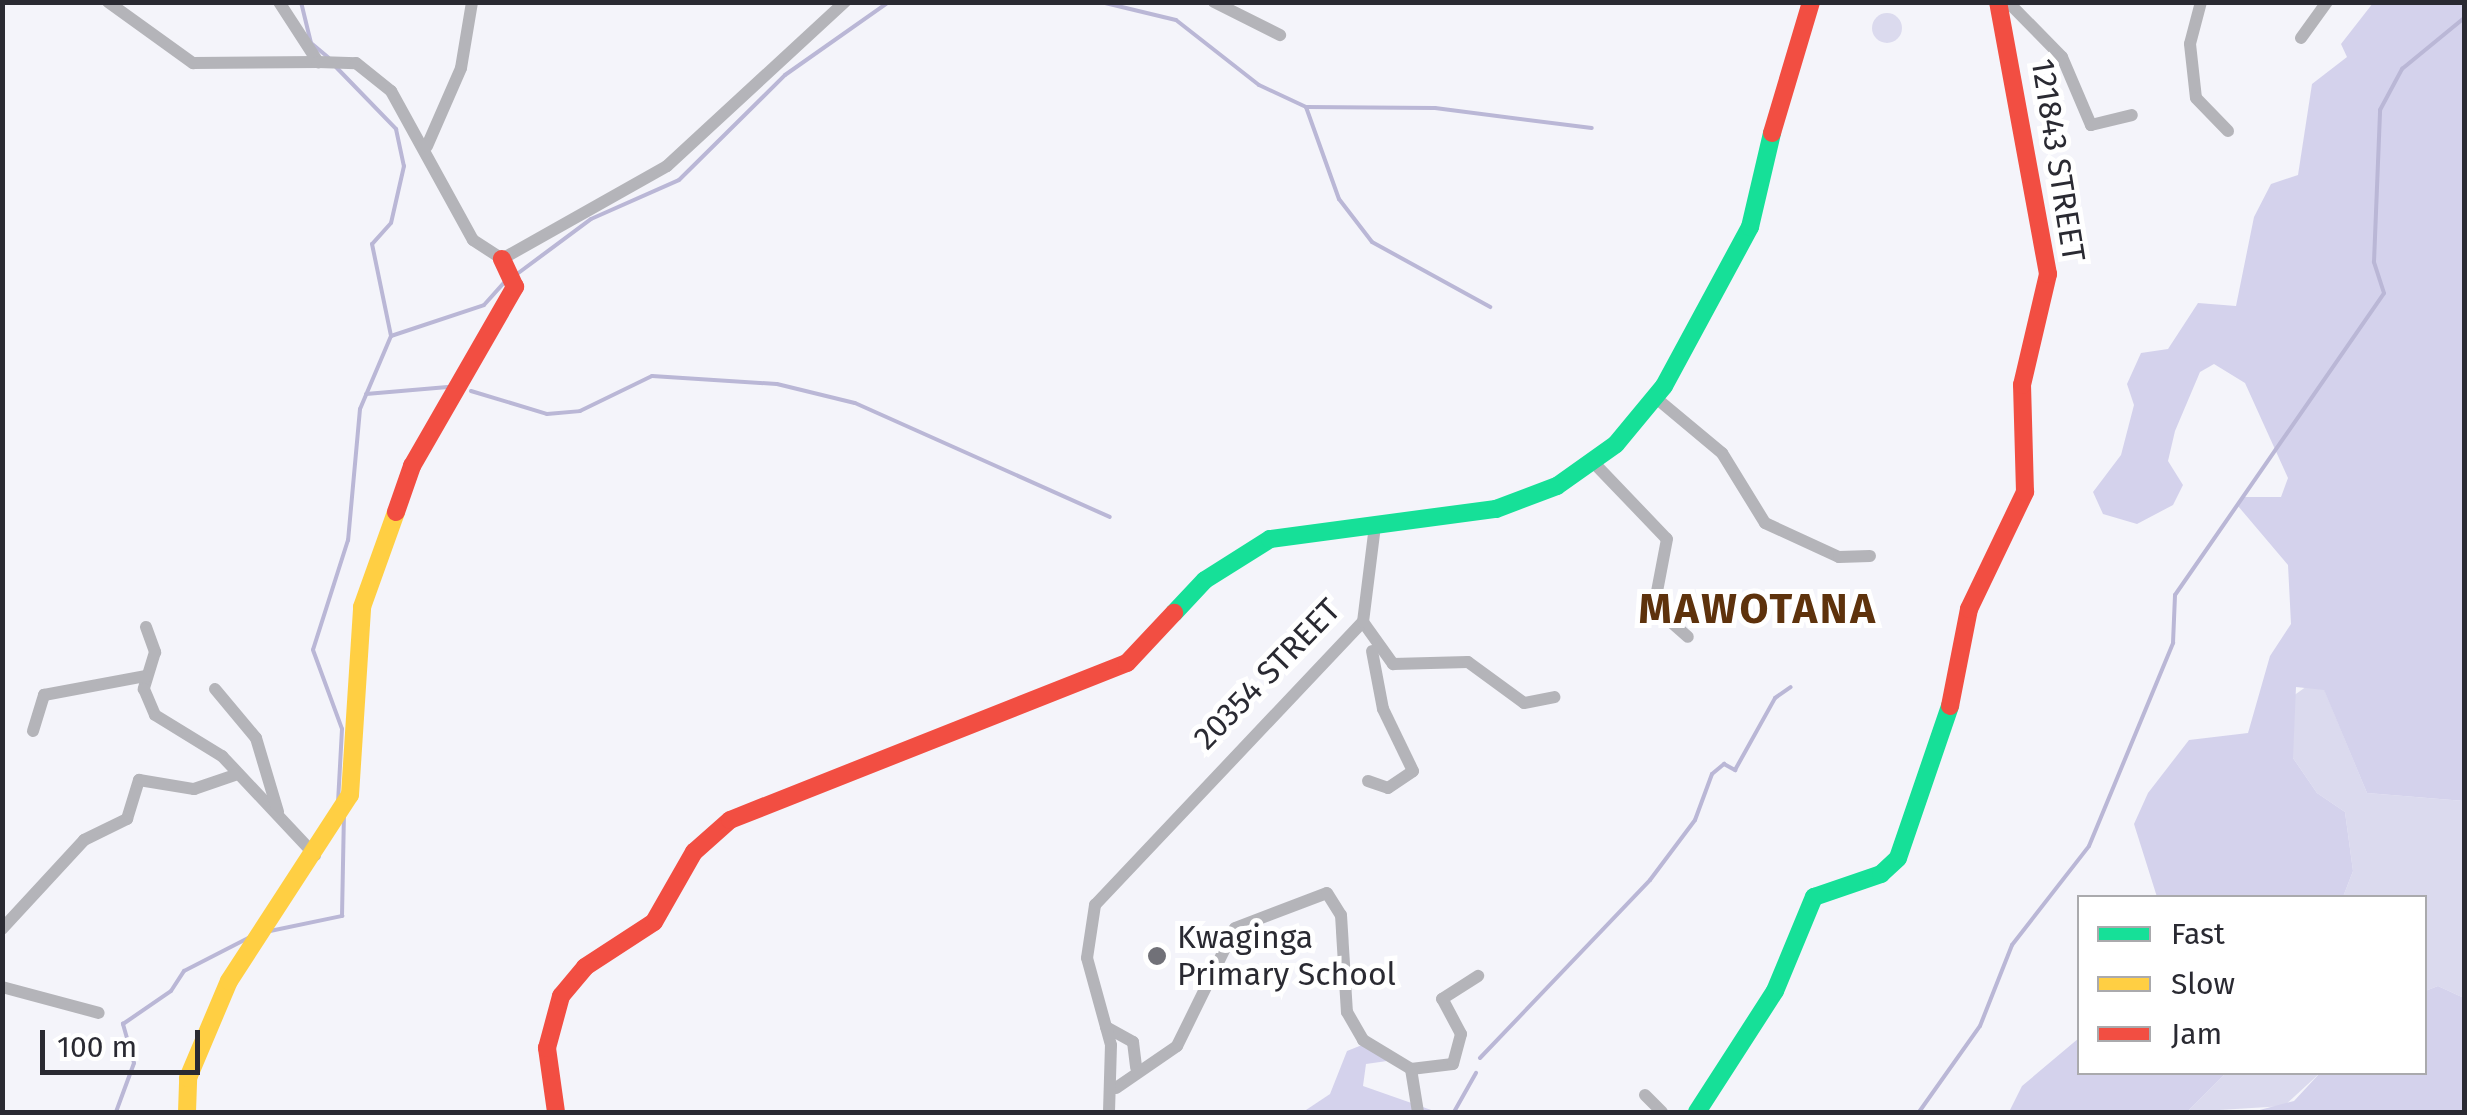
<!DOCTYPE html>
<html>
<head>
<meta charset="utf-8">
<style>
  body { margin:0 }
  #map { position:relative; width:2467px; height:1115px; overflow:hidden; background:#f4f4fa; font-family:"Fira Sans",sans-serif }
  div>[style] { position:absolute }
  .green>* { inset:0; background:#dbdaee }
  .round { border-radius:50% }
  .forest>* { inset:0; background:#d4d2ec }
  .stream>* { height:4px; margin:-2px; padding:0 2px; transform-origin:2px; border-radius:2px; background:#bab7d6 }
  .street>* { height:12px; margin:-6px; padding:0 6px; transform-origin:6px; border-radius:6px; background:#b4b4b9 }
  .fast>* { height:18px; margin:-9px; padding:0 9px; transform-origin:9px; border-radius:9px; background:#16e098 }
  .slow>* { height:18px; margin:-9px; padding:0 9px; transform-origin:9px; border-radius:9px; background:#ffcf43 }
  .jam>* { height:18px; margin:-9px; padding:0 9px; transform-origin:9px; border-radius:9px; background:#f24e42 }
  .dots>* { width:28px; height:28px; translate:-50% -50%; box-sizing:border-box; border:5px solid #fff; border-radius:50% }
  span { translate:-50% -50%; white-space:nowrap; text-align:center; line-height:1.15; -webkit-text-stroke:10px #fff; paint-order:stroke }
  .street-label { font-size:32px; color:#2a2a32 }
  .poi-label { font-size:32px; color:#2a2a32 }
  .left { translate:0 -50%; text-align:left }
  .district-label { font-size:42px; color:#5e320c; font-weight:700; letter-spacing:2.5px }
  .frame { position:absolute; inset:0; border:5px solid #2a2a32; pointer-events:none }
  .legend { position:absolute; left:2077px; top:895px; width:350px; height:180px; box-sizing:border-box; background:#fff; border:2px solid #aaaaad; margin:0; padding:12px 18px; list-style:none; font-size:30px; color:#2a2a32 }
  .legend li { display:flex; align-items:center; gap:20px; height:50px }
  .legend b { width:50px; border:2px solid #aaaaad }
  .scale { position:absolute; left:40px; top:1030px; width:160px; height:45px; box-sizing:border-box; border:5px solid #2a2a32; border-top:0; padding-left:12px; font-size:30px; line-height:35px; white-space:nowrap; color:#2a2a32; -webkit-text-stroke:8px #fff; paint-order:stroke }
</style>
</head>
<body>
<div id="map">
  <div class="green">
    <div class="round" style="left:1872px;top:13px;width:30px;height:30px"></div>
    <div style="clip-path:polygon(2310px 684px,2324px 689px,2367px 793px,2464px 801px,2464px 998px,2438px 986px,2425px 991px,2424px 898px,2343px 897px,2353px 871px,2345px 812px,2317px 793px,2293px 758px,2293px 696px)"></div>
    <div style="clip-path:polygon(2226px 1073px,2320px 1073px,2284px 1106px,2187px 1112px)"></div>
  </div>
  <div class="forest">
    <div style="clip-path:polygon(2373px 3px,2464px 3px,2464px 801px,2367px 793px,2324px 690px,2296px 687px,2293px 758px,2317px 793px,2345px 812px,2353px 871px,2343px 897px,2157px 897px,2134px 824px,2148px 793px,2189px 740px,2248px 733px,2270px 656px,2291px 624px,2288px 565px,2238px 506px,2242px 497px,2281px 497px,2288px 478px,2245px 383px,2214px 364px,2200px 372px,2175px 431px,2168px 461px,2183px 485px,2173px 505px,2137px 524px,2103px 514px,2093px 492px,2121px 455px,2134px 405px,2127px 384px,2141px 353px,2168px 349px,2198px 303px,2236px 306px,2254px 217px,2271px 184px,2298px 175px,2312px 84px,2347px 57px,2341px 44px)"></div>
    <div style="clip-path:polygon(2438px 986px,2464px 998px,2464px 1112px,2252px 1112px,2294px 1101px,2320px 1073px,2424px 1072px,2425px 991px)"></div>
    <div style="clip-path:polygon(2079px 1038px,2080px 1072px,2226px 1073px,2187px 1112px,2009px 1112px,2022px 1086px)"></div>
    <div style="clip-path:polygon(1362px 1045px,1387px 1061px,1366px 1064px,1363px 1086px,1437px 1112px,1303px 1112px,1330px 1094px,1347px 1051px)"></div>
  </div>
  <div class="stream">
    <div style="left:301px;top:2px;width:42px;rotate:76.3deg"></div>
    <div style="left:311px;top:43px;width:23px;rotate:40deg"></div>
    <div style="left:1101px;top:2px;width:77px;rotate:13.5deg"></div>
    <div style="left:1176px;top:20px;width:105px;rotate:38.1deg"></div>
    <div style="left:1259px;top:85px;width:52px;rotate:25.1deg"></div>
    <div style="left:1306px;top:107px;width:129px;rotate:0.4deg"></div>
    <div style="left:1435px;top:108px;width:158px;rotate:7.3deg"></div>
    <div style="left:335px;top:66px;width:88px;rotate:45.9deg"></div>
    <div style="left:396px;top:129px;width:38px;rotate:78deg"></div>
    <div style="left:404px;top:166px;width:58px;rotate:102.8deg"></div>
    <div style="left:391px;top:223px;width:28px;rotate:132deg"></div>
    <div style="left:372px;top:244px;width:94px;rotate:78.3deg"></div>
    <div style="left:391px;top:336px;width:79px;rotate:113deg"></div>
    <div style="left:360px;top:409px;width:132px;rotate:95.2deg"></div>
    <div style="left:348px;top:540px;width:115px;rotate:107.7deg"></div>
    <div style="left:313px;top:650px;width:84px;rotate:69.8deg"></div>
    <div style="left:342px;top:729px;width:74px;rotate:93.1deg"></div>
    <div style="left:1306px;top:107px;width:98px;rotate:70.3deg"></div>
    <div style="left:1339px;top:199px;width:54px;rotate:52.5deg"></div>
    <div style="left:1372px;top:242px;width:135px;rotate:28.8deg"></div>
    <div style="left:517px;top:274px;width:92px;rotate:-36.6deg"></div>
    <div style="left:591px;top:219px;width:96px;rotate:-23.9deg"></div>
    <div style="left:679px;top:180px;width:149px;rotate:-44.7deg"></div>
    <div style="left:785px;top:75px;width:127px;rotate:-35.1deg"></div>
    <div style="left:391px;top:336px;width:98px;rotate:-18.4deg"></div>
    <div style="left:484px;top:305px;width:31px;rotate:-48deg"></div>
    <div style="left:471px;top:391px;width:79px;rotate:16.8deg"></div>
    <div style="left:547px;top:414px;width:33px;rotate:-5deg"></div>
    <div style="left:580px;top:411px;width:80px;rotate:-25.9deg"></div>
    <div style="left:652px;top:376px;width:125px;rotate:3.7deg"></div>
    <div style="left:777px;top:384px;width:80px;rotate:13.7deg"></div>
    <div style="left:855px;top:403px;width:279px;rotate:24.1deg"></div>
    <div style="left:366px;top:394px;width:82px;rotate:-4.9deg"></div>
    <div style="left:270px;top:931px;width:74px;rotate:-11.8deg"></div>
    <div style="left:342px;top:916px;width:100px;rotate:-88.9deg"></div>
    <div style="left:1480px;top:1058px;width:246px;rotate:-46.3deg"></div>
    <div style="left:1650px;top:880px;width:75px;rotate:-53.1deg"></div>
    <div style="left:1695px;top:820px;width:49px;rotate:-69.7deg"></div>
    <div style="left:1712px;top:774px;width:16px;rotate:-40deg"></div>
    <div style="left:1724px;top:764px;width:13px;rotate:29deg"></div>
    <div style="left:1735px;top:770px;width:82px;rotate:-60.9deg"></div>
    <div style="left:1775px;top:698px;width:19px;rotate:-35deg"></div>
    <div style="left:116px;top:1112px;width:52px;rotate:-69.8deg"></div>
    <div style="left:134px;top:1063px;width:41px;rotate:-105.8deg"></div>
    <div style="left:123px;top:1024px;width:58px;rotate:-34.5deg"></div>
    <div style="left:171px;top:991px;width:24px;rotate:-57deg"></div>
    <div style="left:184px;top:971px;width:81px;rotate:-27.2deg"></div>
    <div style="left:1454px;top:1112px;width:45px;rotate:-60.6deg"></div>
    <div style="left:1919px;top:1112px;width:105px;rotate:-54.7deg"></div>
    <div style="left:1980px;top:1026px;width:87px;rotate:-68.4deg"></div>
    <div style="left:2012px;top:945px;width:125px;rotate:-52.1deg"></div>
    <div style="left:2089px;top:846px;width:220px;rotate:-67.5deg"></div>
    <div style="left:2173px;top:643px;width:48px;rotate:-87.6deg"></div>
    <div style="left:2175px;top:595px;width:367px;rotate:-55.3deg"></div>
    <div style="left:2384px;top:293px;width:33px;rotate:-108deg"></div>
    <div style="left:2374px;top:262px;width:152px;rotate:-87.7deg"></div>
    <div style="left:2380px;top:110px;width:47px;rotate:-61.8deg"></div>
    <div style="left:2402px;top:69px;width:80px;rotate:-39.4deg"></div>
  </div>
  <div class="street">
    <div style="left:108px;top:2px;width:105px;rotate:35.7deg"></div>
    <div style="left:193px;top:63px;width:125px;rotate:-0.5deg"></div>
    <div style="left:279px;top:2px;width:72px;rotate:57deg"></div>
    <div style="left:318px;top:62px;width:38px;rotate:2deg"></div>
    <div style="left:356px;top:63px;width:45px;rotate:38.7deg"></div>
    <div style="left:391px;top:91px;width:170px;rotate:61.2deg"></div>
    <div style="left:473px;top:240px;width:35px;rotate:33deg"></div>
    <div style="left:502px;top:259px;width:189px;rotate:-29.4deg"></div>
    <div style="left:667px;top:166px;width:242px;rotate:-42.7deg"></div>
    <div style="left:1214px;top:2px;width:74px;rotate:26.6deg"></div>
    <div style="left:2008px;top:2px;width:77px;rotate:45.5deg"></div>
    <div style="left:2062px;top:57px;width:74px;rotate:66.9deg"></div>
    <div style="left:2091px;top:125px;width:42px;rotate:-13.7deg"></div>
    <div style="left:2201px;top:2px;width:43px;rotate:104.7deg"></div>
    <div style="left:2190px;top:44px;width:54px;rotate:83.7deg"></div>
    <div style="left:2196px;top:98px;width:46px;rotate:45.9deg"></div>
    <div style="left:2301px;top:38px;width:44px;rotate:-54.2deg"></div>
    <div style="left:427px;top:146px;width:85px;rotate:-66.4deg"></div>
    <div style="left:461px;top:68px;width:67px;rotate:-80.5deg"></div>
    <div style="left:1656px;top:398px;width:86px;rotate:39.8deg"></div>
    <div style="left:1722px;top:453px;width:82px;rotate:58.4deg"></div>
    <div style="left:1765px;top:523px;width:81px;rotate:24.7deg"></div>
    <div style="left:1839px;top:557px;width:31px;rotate:-2deg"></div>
    <div style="left:1594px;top:463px;width:105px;rotate:46.2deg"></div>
    <div style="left:1667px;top:539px;width:69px;rotate:100.8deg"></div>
    <div style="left:1654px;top:607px;width:45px;rotate:41.4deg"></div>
    <div style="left:1363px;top:622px;width:52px;rotate:54.5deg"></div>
    <div style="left:1393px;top:664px;width:75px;rotate:-1.5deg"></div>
    <div style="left:1468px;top:662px;width:69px;rotate:36.2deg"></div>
    <div style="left:1524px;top:703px;width:31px;rotate:-11deg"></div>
    <div style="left:146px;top:627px;width:27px;rotate:70deg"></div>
    <div style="left:155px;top:652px;width:39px;rotate:107deg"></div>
    <div style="left:144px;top:689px;width:28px;rotate:67deg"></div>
    <div style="left:155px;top:715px;width:79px;rotate:31.5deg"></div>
    <div style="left:222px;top:756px;width:136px;rotate:46.8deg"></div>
    <div style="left:215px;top:689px;width:64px;rotate:50.1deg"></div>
    <div style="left:256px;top:738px;width:77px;rotate:73.4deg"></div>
    <div style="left:33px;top:731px;width:38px;rotate:-73deg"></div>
    <div style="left:44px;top:695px;width:104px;rotate:-10.6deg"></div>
    <div style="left:1368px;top:781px;width:21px;rotate:19deg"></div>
    <div style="left:1388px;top:788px;width:30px;rotate:-34deg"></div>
    <div style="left:1413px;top:771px;width:69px;rotate:-115.8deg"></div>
    <div style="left:1383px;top:709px;width:59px;rotate:-100.7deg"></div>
    <div style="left:2px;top:929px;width:121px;rotate:-47.3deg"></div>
    <div style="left:84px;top:840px;width:48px;rotate:-26deg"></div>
    <div style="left:127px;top:819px;width:41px;rotate:-72.9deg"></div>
    <div style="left:139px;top:780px;width:56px;rotate:9.3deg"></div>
    <div style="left:194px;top:789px;width:46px;rotate:-18.8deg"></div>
    <div style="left:2px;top:987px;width:100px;rotate:15deg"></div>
    <div style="left:1106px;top:1027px;width:31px;rotate:29deg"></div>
    <div style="left:1133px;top:1042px;width:26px;rotate:83deg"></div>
    <div style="left:1411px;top:1069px;width:42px;rotate:-6.8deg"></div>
    <div style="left:1453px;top:1064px;width:31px;rotate:-75deg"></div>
    <div style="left:1461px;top:1034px;width:40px;rotate:-118deg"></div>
    <div style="left:1442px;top:999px;width:43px;rotate:-32.6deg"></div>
    <div style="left:1116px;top:1088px;width:74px;rotate:-34.5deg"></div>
    <div style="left:1177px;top:1046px;width:131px;rotate:-63.8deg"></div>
    <div style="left:1235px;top:928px;width:98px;rotate:-20.8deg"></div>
    <div style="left:1327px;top:893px;width:26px;rotate:58deg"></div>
    <div style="left:1341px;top:915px;width:97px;rotate:86.5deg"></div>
    <div style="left:1347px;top:1012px;width:32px;rotate:60deg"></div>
    <div style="left:1363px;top:1040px;width:56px;rotate:31.1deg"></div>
    <div style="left:1411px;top:1069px;width:44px;rotate:80.8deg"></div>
    <div style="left:1645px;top:1095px;width:24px;rotate:45deg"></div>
    <div style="left:1109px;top:1112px;width:67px;rotate:-88.3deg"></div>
    <div style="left:1111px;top:1045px;width:90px;rotate:-105.4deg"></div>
    <div style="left:1087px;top:958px;width:54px;rotate:-81.4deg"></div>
    <div style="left:1095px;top:905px;width:390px;rotate:-46.6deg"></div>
    <div style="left:1363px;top:622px;width:98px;rotate:-82.9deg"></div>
  </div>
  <div class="fast">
    <div style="left:1174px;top:613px;width:45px;rotate:-46.8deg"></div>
    <div style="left:1205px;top:580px;width:77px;rotate:-32.2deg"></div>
    <div style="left:1270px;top:539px;width:228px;rotate:-7.6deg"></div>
    <div style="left:1496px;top:509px;width:65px;rotate:-20.7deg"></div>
    <div style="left:1557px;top:486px;width:72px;rotate:-35.4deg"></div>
    <div style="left:1616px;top:444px;width:75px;rotate:-50.4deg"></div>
    <div style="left:1664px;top:386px;width:181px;rotate:-61.6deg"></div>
    <div style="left:1750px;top:227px;width:97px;rotate:-76.8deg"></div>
    <div style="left:1697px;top:1112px;width:144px;rotate:-57.2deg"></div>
    <div style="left:1775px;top:991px;width:102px;rotate:-67.5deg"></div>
    <div style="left:1814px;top:897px;width:71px;rotate:-18.9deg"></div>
    <div style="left:1881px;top:874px;width:23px;rotate:-43deg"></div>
    <div style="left:1898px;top:858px;width:161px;rotate:-71.1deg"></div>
  </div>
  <div class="slow">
    <div style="left:187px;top:1112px;width:34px;rotate:-88deg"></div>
    <div style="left:188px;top:1078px;width:105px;rotate:-67.1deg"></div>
    <div style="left:229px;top:981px;width:222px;rotate:-57deg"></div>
    <div style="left:350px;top:795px;width:188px;rotate:-86.3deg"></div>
    <div style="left:362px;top:607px;width:101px;rotate:-70.3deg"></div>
  </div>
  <div class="jam">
    <div style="left:1772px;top:133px;width:137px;rotate:-73.4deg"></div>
    <div style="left:396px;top:512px;width:49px;rotate:-70.8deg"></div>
    <div style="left:412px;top:466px;width:207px;rotate:-60.1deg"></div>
    <div style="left:515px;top:287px;width:31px;rotate:-115deg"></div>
    <div style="left:1950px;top:706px;width:99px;rotate:-78.9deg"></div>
    <div style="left:1969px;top:609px;width:130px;rotate:-64.4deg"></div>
    <div style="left:2025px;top:492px;width:107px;rotate:-91.6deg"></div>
    <div style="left:2022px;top:385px;width:114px;rotate:-76.8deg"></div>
    <div style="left:2048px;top:274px;width:277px;rotate:-100.4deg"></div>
    <div style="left:556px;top:1112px;width:65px;rotate:-98deg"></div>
    <div style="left:547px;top:1048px;width:54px;rotate:-74.9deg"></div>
    <div style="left:561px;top:996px;width:38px;rotate:-50deg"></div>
    <div style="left:585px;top:967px;width:82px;rotate:-33.1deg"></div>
    <div style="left:654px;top:922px;width:81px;rotate:-60.3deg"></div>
    <div style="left:694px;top:852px;width:48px;rotate:-41.6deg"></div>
    <div style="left:730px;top:820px;width:427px;rotate:-21.6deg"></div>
    <div style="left:1127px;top:663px;width:69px;rotate:-46.8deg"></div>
  </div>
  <div class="dots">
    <div style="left:1157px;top:956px;background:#717178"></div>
  </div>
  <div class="street-label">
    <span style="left:2058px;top:160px;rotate:81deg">121843 STREET</span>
    <span style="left:1267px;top:674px;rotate:-46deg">20354 STREET</span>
  </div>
  <div class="poi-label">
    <span class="left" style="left:1177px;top:956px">Kwaginga<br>Primary School</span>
  </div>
  <div class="district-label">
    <span style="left:1758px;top:609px">MAWOTANA</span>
  </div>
  <div class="frame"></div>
  <ul class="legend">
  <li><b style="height:12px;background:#16e098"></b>Fast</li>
  <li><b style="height:12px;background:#ffcf43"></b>Slow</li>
  <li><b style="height:12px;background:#f24e42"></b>Jam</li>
  </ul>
  <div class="scale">100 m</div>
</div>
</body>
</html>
